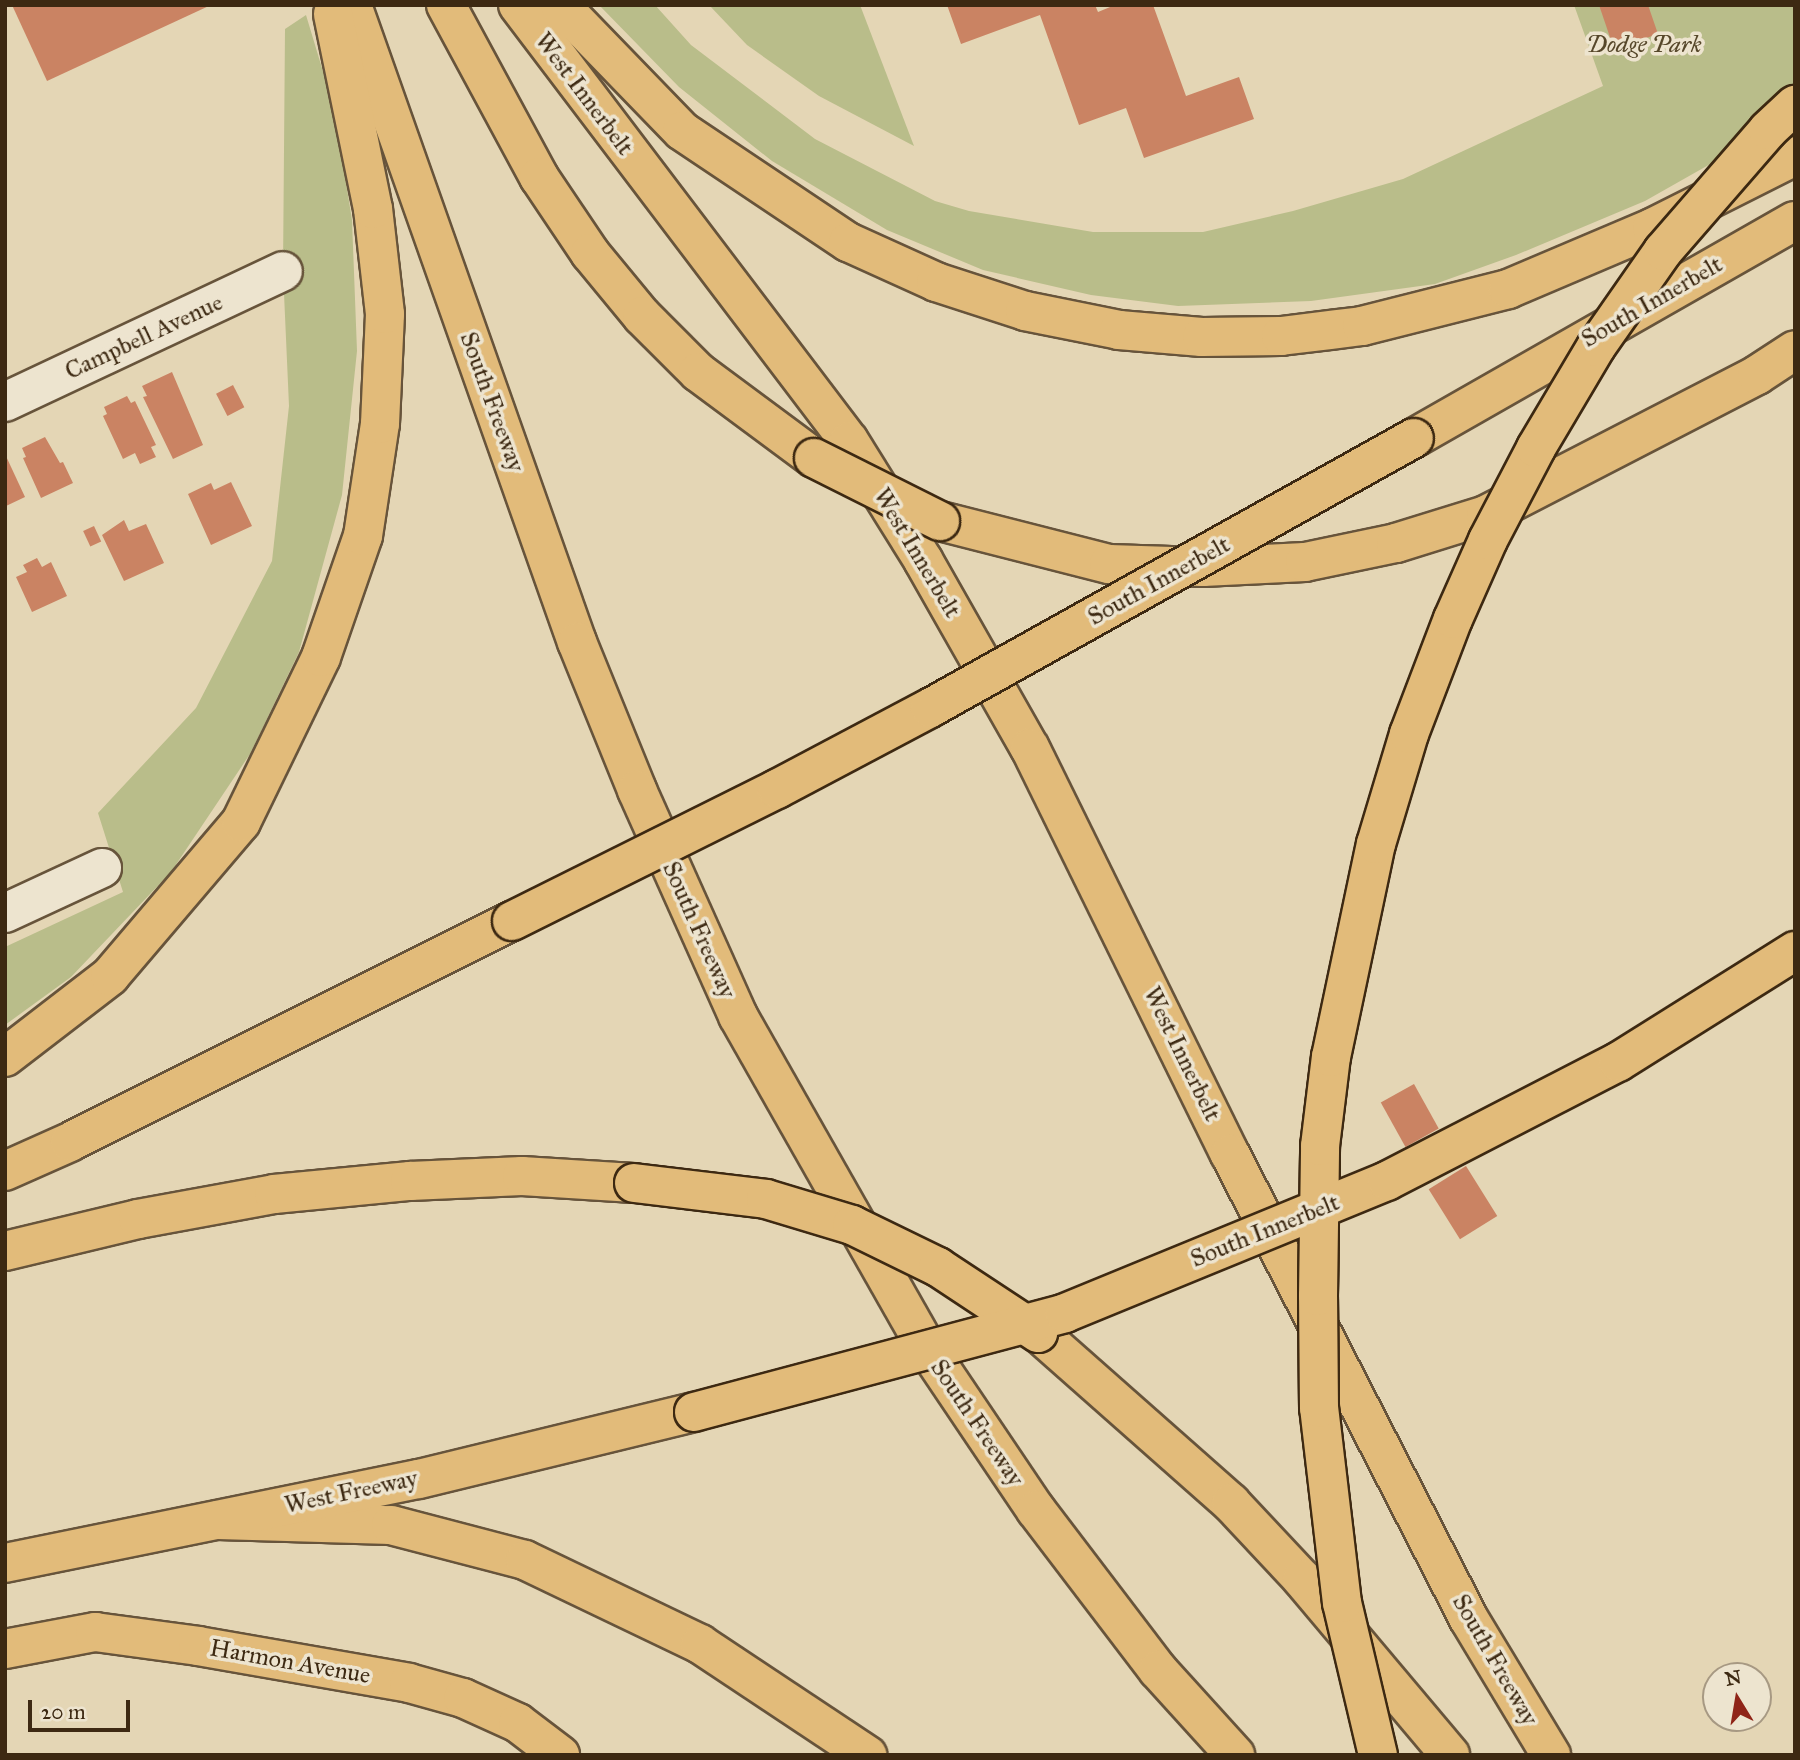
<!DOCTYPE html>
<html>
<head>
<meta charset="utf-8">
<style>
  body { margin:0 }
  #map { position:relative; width:1800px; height:1760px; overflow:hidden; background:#e4d6b5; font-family:"IM FELL Great Primer",serif }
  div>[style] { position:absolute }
  .green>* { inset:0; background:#b9bd8a }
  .building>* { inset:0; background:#ca8363; transform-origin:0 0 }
  .roads { filter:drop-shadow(2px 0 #67543b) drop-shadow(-2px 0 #67543b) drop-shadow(0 2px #67543b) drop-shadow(0 -2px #67543b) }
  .minor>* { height:38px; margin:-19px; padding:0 19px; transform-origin:19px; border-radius:19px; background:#ede4cf }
  .major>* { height:38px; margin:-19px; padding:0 19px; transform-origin:19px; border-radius:19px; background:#e2bb7a }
  .highway>* { height:38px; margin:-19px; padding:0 19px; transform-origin:19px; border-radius:19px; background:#e2bb7a }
  .bridges { filter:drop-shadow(2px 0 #3d2912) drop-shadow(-2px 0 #3d2912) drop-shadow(0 2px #3d2912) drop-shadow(0 -2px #3d2912) }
  .highway-bridge>* { height:38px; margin:-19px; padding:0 19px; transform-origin:19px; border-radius:19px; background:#e2bb7a }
  span { translate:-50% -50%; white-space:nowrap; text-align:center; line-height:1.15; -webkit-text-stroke:7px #ede4cf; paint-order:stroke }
  .park-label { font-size:24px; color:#56472a; font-style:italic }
  .street-label { font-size:24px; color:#3d2912 }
  .frame { position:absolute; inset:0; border:7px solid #3d2912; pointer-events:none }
  .north { position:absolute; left:1702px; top:1662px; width:70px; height:70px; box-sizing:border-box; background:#ede4cf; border:2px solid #a79983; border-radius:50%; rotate:349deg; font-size:19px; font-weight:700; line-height:28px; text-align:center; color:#3d2912 }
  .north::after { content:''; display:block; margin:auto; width:24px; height:32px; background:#8f2418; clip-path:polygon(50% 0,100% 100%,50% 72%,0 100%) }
  .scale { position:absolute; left:28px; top:1700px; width:102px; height:32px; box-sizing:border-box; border:4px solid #3d2912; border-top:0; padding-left:9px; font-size:21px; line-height:24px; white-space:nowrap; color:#3d2912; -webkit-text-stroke:5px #ede4cf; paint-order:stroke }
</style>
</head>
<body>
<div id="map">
  <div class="green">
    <div style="clip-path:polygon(599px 5px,655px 5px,691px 45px,815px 139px,935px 201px,969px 211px,1093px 232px,1203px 232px,1293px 211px,1403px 179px,1603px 86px,1574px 5px,1795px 5px,1795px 116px,1645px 201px,1516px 255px,1435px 284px,1311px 301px,1178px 306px,1091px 295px,983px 270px,887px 230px,772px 161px,679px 87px)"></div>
    <div style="clip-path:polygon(709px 5px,860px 5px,914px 146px,819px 96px,747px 45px)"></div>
    <div style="clip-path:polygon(306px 15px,334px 108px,352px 220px,357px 351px,342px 495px,299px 652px,250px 754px,171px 872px,71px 977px,5px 1025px,5px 947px,123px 892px,98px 813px,196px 708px,272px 561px,289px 406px,283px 271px,285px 29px)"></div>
  </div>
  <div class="building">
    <div style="clip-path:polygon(12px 5px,211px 5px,47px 81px)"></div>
    <div style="clip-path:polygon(947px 5px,1095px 5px,1098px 12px,1115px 5px,1153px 5px,1186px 96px,1239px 77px,1254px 119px,1144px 158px,1126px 108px,1079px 125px,1040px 15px,961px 44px)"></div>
    <div style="clip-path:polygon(1599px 5px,1648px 5px,1658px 34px,1614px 49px)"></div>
    <div style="clip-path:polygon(172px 372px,203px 445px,173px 459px,143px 397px,147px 396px,142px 386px)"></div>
    <div style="left:233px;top:385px;width:25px;height:19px;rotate:63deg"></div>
    <div style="clip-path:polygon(127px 396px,131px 403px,135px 401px,156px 445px,151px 447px,156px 457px,140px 464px,135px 453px,123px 459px,103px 416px,107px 414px,104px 407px)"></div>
    <div style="clip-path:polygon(45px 437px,60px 463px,63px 462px,73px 483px,41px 498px,23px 458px,26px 457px,22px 448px)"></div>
    <div style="clip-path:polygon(5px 454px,25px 497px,6px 506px,5px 504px)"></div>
    <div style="clip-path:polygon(231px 482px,252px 526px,211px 545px,188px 494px,211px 483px,214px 490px)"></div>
    <div style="clip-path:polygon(124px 520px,129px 531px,146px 524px,164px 563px,124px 581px,102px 535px)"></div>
    <div style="left:94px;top:526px;width:17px;height:12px;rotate:65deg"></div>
    <div style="clip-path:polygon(37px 558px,42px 567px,51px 562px,67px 596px,32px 612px,16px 577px,27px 572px,23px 565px)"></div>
    <div style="left:1414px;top:1084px;width:51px;height:38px;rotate:61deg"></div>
    <div style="left:1466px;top:1166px;width:59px;height:44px;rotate:58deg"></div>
  </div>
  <div class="roads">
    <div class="minor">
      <div style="left:5px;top:402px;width:307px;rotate:-25.2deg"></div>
      <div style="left:5px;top:913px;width:107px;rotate:-24.9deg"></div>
    </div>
    <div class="major">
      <div style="left:5px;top:1649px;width:92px;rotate:-10.7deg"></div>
      <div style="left:95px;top:1632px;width:104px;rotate:7.7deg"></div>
      <div style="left:198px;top:1646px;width:214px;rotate:9.9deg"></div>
      <div style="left:409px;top:1683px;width:56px;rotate:15.5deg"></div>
      <div style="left:463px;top:1698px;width:60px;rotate:24.4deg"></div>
      <div style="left:518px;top:1723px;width:53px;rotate:37.3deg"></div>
    </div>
    <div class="highway">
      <div style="left:352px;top:5px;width:676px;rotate:70.55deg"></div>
      <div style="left:577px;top:642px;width:160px;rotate:67.9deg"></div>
      <div style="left:637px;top:790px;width:248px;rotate:65.9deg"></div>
      <div style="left:738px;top:1016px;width:384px;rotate:60.4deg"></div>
      <div style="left:928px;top:1350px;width:193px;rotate:56deg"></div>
      <div style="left:1036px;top:1510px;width:201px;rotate:52.7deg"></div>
      <div style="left:1158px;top:1670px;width:115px;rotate:47.8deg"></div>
      <div style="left:446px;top:5px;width:196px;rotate:61.6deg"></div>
      <div style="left:539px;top:177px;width:92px;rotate:56.1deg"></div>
      <div style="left:590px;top:253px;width:82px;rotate:50.5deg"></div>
      <div style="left:642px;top:316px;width:79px;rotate:45deg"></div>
      <div style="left:698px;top:372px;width:144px;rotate:36.6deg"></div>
      <div style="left:518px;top:5px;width:547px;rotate:52.8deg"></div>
      <div style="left:849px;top:441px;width:140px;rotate:58.1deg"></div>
      <div style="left:923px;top:560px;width:216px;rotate:60.4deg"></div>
      <div style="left:1030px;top:748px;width:453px;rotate:63.8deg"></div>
      <div style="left:1230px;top:1154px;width:523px;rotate:62.8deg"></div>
      <div style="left:1469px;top:1619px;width:159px;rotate:58.9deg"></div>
      <div style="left:560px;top:5px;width:175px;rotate:45.9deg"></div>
      <div style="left:682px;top:131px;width:200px;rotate:33.8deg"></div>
      <div style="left:848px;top:242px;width:97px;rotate:24.4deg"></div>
      <div style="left:936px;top:282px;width:94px;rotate:18deg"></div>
      <div style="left:1025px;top:311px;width:96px;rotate:11.4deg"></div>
      <div style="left:1119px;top:330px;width:83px;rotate:4.8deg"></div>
      <div style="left:1202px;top:337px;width:79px;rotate:-0.7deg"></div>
      <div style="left:1281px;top:336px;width:82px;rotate:-7deg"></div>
      <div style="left:1362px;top:326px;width:151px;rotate:-14.2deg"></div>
      <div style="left:1508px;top:289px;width:156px;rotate:-23deg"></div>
      <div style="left:1652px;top:228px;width:160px;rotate:-26.7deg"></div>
      <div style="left:1414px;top:438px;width:438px;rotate:-29.7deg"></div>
      <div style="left:940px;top:521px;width:174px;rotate:14.3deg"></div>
      <div style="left:1109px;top:564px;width:94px;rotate:1.8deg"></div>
      <div style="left:1203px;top:567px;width:102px;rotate:-2.8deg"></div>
      <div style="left:1305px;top:562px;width:93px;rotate:-11.8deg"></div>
      <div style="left:1396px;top:543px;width:94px;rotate:-17.3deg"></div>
      <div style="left:1486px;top:515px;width:305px;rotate:-27.3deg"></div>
      <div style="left:1757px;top:375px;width:45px;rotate:-33.3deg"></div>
      <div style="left:5px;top:1057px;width:133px;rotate:-37.6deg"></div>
      <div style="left:110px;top:976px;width:202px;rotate:-49.6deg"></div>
      <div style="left:241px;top:822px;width:183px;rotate:-64.1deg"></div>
      <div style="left:321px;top:657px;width:128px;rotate:-70.9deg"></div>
      <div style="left:363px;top:536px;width:113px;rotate:-81.4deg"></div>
      <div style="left:380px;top:424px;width:110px;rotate:-87.4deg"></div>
      <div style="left:385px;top:314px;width:106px;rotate:-96.5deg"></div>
      <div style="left:373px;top:209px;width:199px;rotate:-101.6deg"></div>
      <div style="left:5px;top:1171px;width:71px;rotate:-24deg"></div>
      <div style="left:70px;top:1142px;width:494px;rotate:-26.6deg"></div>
      <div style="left:5px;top:1251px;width:137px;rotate:-13.5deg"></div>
      <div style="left:138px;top:1219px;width:138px;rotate:-10.4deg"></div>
      <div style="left:274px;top:1194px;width:137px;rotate:-5.5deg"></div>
      <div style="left:410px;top:1181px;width:112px;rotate:-2.6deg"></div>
      <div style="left:522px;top:1176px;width:112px;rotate:3.6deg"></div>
      <div style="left:1040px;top:1334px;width:255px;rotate:41.5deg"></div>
      <div style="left:1231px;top:1503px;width:104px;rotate:46.9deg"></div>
      <div style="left:1302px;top:1579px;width:230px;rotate:49.9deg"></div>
      <div style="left:218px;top:1520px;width:173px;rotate:1.7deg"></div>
      <div style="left:391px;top:1525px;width:138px;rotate:14.6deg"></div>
      <div style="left:525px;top:1560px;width:194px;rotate:25.6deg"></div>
      <div style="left:700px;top:1644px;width:201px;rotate:33.6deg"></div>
      <div style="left:5px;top:1563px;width:422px;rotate:-11.5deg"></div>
      <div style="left:419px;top:1479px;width:283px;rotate:-13.7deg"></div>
    </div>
  </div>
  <div class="bridges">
    <div class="highway-bridge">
      <div style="left:814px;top:458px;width:141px;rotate:26.6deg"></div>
      <div style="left:512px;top:921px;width:296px;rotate:-26.5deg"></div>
      <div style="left:777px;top:789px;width:173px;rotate:-27.9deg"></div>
      <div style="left:930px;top:708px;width:554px;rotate:-29.16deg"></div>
      <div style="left:634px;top:1183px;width:133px;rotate:6.9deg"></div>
      <div style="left:766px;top:1199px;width:90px;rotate:16.8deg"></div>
      <div style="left:852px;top:1225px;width:96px;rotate:26deg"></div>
      <div style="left:938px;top:1267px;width:120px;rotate:33.4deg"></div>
      <div style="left:694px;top:1412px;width:384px;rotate:-14.9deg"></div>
      <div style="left:1065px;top:1313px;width:348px;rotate:-22.3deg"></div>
      <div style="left:1387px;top:1181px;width:260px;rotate:-27.3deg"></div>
      <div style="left:1618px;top:1062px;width:209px;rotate:-32.1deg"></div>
      <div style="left:1378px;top:1755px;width:156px;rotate:-103.3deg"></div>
      <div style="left:1342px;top:1603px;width:196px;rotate:-96.7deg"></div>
      <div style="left:1319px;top:1408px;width:112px;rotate:-90.5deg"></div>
      <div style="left:1318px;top:1296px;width:150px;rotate:-89.2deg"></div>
      <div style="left:1320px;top:1146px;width:90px;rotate:-83deg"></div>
      <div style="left:1331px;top:1057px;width:218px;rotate:-78.1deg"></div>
      <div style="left:1376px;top:844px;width:115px;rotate:-73.3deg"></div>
      <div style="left:1409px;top:734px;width:123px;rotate:-69.1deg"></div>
      <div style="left:1453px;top:619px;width:86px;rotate:-66.1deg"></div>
      <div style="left:1488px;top:540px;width:104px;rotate:-62.4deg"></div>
      <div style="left:1536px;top:448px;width:117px;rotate:-59.3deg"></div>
      <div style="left:1596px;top:347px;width:117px;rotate:-55.1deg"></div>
      <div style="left:1663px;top:251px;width:160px;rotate:-49deg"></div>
      <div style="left:1768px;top:130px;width:37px;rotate:-43deg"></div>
    </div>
  </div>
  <div class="park-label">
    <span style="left:1644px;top:45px">Dodge Park</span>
  </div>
  <div class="street-label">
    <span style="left:584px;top:94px;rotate:53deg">West Innerbelt</span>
    <span style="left:1652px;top:302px;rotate:-30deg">South Innerbelt</span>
    <span style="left:144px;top:337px;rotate:-25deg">Campbell Avenue</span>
    <span style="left:492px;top:402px;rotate:70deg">South Freeway</span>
    <span style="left:917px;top:553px;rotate:59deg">West Innerbelt</span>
    <span style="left:1159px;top:581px;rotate:-29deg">South Innerbelt</span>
    <span style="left:699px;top:930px;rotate:66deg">South Freeway</span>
    <span style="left:1182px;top:1054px;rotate:64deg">West Innerbelt</span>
    <span style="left:1265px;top:1231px;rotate:-22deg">South Innerbelt</span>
    <span style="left:977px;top:1423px;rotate:56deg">South Freeway</span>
    <span style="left:351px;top:1492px;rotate:-12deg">West Freeway</span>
    <span style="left:1495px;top:1660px;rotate:60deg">South Freeway</span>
    <span style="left:290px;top:1662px;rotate:10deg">Harmon Avenue</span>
  </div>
  <div class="frame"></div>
  <div class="north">N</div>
  <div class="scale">20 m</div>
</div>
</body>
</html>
